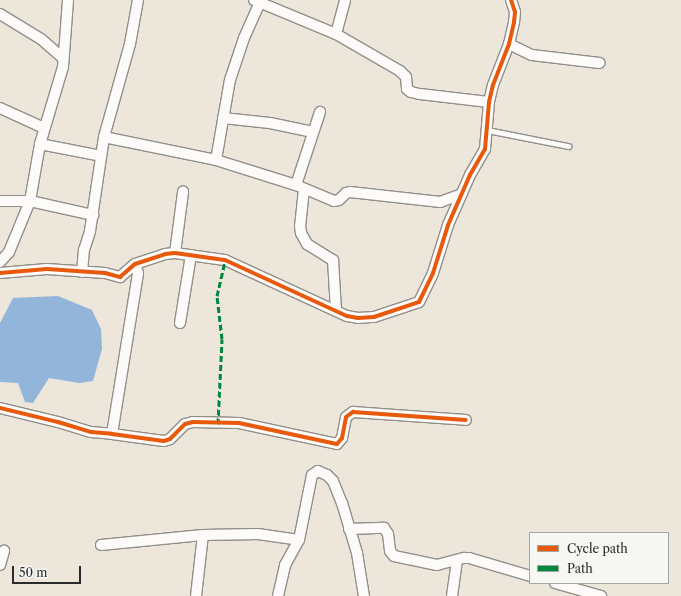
<!DOCTYPE html>
<html>
<head>
<meta charset="utf-8">
<style>
  body { margin:0 }
  #map { position:relative; width:681px; height:596px; overflow:hidden; background:#ece6db; font-family:"Libre Caslon Text",serif }
  div>[style] { position:absolute }
  .water>* { inset:0; background:#94b5da }
  .roads { filter:drop-shadow(1px 0 #918f89) drop-shadow(-1px 0 #918f89) drop-shadow(0 1px #918f89) drop-shadow(0 -1px #918f89) }
  .service>* { height:5px; margin:-2.5px; padding:0 2.5px; transform-origin:2.5px; border-radius:2.5px; background:#fcfbfa }
  .minor>* { height:10px; margin:-5px; padding:0 5px; transform-origin:5px; border-radius:5px; background:#fcfbfa }
  .quiet>* { height:3px; margin-top:-1.5px; transform-origin:0; background:repeating-linear-gradient(90deg,#00873e 0 6px,transparent 0 9px) }
  .cycleway>* { height:4px; margin:-2px; padding:0 2px; transform-origin:2px; border-radius:2px; background:#e8590c }
  span { translate:-50% -50%; white-space:nowrap; text-align:center; line-height:1.15; -webkit-text-stroke:3.5px #f6f6f2; paint-order:stroke }
  .legend { position:absolute; left:529px; top:532px; width:140px; height:52px; box-sizing:border-box; background:#f6f6f2; border:1px solid #a5a5a2; margin:0; padding:5px 7px; list-style:none; font-size:12px; color:#2b2b2b }
  .legend li { display:flex; align-items:center; gap:8px; height:20px }
  .legend b { width:20px; border:1px solid #a5a5a2 }
  .scale { position:absolute; left:12px; top:566px; width:69px; height:18px; box-sizing:border-box; border:2px solid #2b2b2b; border-top:0; padding-left:5px; font-size:12px; line-height:14px; white-space:nowrap; color:#2b2b2b; -webkit-text-stroke:3px #f6f6f2; paint-order:stroke }
</style>
</head>
<body>
<div id="map">
  <div class="water">
    <div style="clip-path:polygon(58px 296px,92px 310px,101px 329px,102px 349px,93px 381px,79px 383px,49px 378px,33px 403px,25px 402px,18px 383px,0 382px,0 323px,13px 298px)"></div>
  </div>
  <div class="roads">
    <div class="service">
      <div style="left:487px;top:130px;width:83px;rotate:11.2deg"></div>
    </div>
    <div class="minor">
      <div style="left:254px;top:0;width:89px;rotate:22.5deg"></div>
      <div style="left:336px;top:34px;width:74px;rotate:30deg"></div>
      <div style="left:400px;top:71px;width:8px;rotate:45deg"></div>
      <div style="left:406px;top:77px;width:12px;rotate:85deg"></div>
      <div style="left:407px;top:89px;width:5px;rotate:37deg"></div>
      <div style="left:411px;top:92px;width:9px;rotate:13deg"></div>
      <div style="left:420px;top:94px;width:69px;rotate:6.6deg"></div>
      <div style="left:0;top:14px;width:48px;rotate:31.4deg"></div>
      <div style="left:41px;top:39px;width:29px;rotate:41deg"></div>
      <div style="left:336px;top:34px;width:35px;rotate:-75deg"></div>
      <div style="left:509px;top:44px;width:25px;rotate:26deg"></div>
      <div style="left:532px;top:55px;width:68px;rotate:6.7deg"></div>
      <div style="left:0;top:108px;width:48px;rotate:24.4deg"></div>
      <div style="left:223px;top:118px;width:47px;rotate:6.1deg"></div>
      <div style="left:270px;top:123px;width:44px;rotate:11.8deg"></div>
      <div style="left:104px;top:137px;width:114px;rotate:11.6deg"></div>
      <div style="left:216px;top:160px;width:84px;rotate:17.4deg"></div>
      <div style="left:296px;top:185px;width:41px;rotate:22.8deg"></div>
      <div style="left:334px;top:201px;width:5px;rotate:-11deg"></div>
      <div style="left:339px;top:200px;width:10px;rotate:-45deg"></div>
      <div style="left:346px;top:193px;width:4px;rotate:-14deg"></div>
      <div style="left:350px;top:192px;width:91px;rotate:6.3deg"></div>
      <div style="left:440px;top:202px;width:23px;rotate:-20deg"></div>
      <div style="left:40px;top:144px;width:62px;rotate:11.1deg"></div>
      <div style="left:216px;top:160px;width:81px;rotate:-80.1deg"></div>
      <div style="left:230px;top:80px;width:44px;rotate:-71.6deg"></div>
      <div style="left:244px;top:38px;width:42px;rotate:-65.9deg"></div>
      <div style="left:296px;top:185px;width:77px;rotate:-71.8deg"></div>
      <div style="left:304px;top:189px;width:37px;rotate:96deg"></div>
      <div style="left:300px;top:226px;width:7px;rotate:82deg"></div>
      <div style="left:301px;top:233px;width:13px;rotate:61deg"></div>
      <div style="left:307px;top:244px;width:31px;rotate:32deg"></div>
      <div style="left:333px;top:260px;width:51px;rotate:86.6deg"></div>
      <div style="left:0;top:201px;width:30px"></div>
      <div style="left:30px;top:201px;width:65px;rotate:12.5deg"></div>
      <div style="left:175px;top:253px;width:62px;rotate:-82.5deg"></div>
      <div style="left:0;top:262px;width:13px;rotate:-48deg"></div>
      <div style="left:9px;top:252px;width:55px;rotate:-67.6deg"></div>
      <div style="left:30px;top:201px;width:58px;rotate:-80deg"></div>
      <div style="left:40px;top:144px;width:80px;rotate:-73.4deg"></div>
      <div style="left:63px;top:67px;width:67px;rotate:-85.7deg"></div>
      <div style="left:82px;top:272px;width:22px;rotate:-85deg"></div>
      <div style="left:84px;top:250px;width:20px;rotate:-72deg"></div>
      <div style="left:90px;top:231px;width:95px;rotate:-81.5deg"></div>
      <div style="left:104px;top:137px;width:97px;rotate:-74.4deg"></div>
      <div style="left:130px;top:44px;width:45px;rotate:-79.7deg"></div>
      <div style="left:0;top:273px;width:47px;rotate:-4.9deg"></div>
      <div style="left:47px;top:269px;width:58px;rotate:3.9deg"></div>
      <div style="left:105px;top:273px;width:16px;rotate:15deg"></div>
      <div style="left:120px;top:277px;width:20px;rotate:-41deg"></div>
      <div style="left:135px;top:264px;width:32px;rotate:-18deg"></div>
      <div style="left:165px;top:254px;width:10px;rotate:-6deg"></div>
      <div style="left:175px;top:253px;width:50px;rotate:8deg"></div>
      <div style="left:225px;top:260px;width:134px;rotate:24.7deg"></div>
      <div style="left:347px;top:316px;width:11px;rotate:10deg"></div>
      <div style="left:358px;top:318px;width:16px;rotate:-4deg"></div>
      <div style="left:374px;top:317px;width:47px;rotate:-18.4deg"></div>
      <div style="left:419px;top:302px;width:32px;rotate:-64deg"></div>
      <div style="left:433px;top:273px;width:50px;rotate:-72.6deg"></div>
      <div style="left:448px;top:225px;width:55px;rotate:-66.3deg"></div>
      <div style="left:470px;top:175px;width:30px;rotate:-60deg"></div>
      <div style="left:485px;top:149px;width:47px;rotate:-85.1deg"></div>
      <div style="left:489px;top:102px;width:17px;rotate:-77deg"></div>
      <div style="left:493px;top:85px;width:44px;rotate:-68.7deg"></div>
      <div style="left:509px;top:44px;width:23px;rotate:-77deg"></div>
      <div style="left:514px;top:22px;width:10px;rotate:-84deg"></div>
      <div style="left:515px;top:12px;width:13px;rotate:-108deg"></div>
      <div style="left:180px;top:323px;width:69px;rotate:-80.8deg"></div>
      <div style="left:0;top:408px;width:60px;rotate:13.6deg"></div>
      <div style="left:58px;top:422px;width:34px;rotate:17deg"></div>
      <div style="left:91px;top:432px;width:21px;rotate:5deg"></div>
      <div style="left:112px;top:434px;width:52px;rotate:7.7deg"></div>
      <div style="left:164px;top:441px;width:6px;rotate:-18deg"></div>
      <div style="left:170px;top:439px;width:21px;rotate:-45deg"></div>
      <div style="left:185px;top:424px;width:8px;rotate:-14deg"></div>
      <div style="left:193px;top:422px;width:46px;rotate:1.2deg"></div>
      <div style="left:239px;top:423px;width:100px;rotate:12.1deg"></div>
      <div style="left:337px;top:444px;width:8px;rotate:-50deg"></div>
      <div style="left:342px;top:438px;width:21px;rotate:-79deg"></div>
      <div style="left:346px;top:417px;width:9px;rotate:-36deg"></div>
      <div style="left:353px;top:412px;width:113px;rotate:4deg"></div>
      <div style="left:112px;top:434px;width:163px;rotate:-80.8deg"></div>
      <div style="left:138px;top:273px;width:9px;rotate:-108deg"></div>
      <div style="left:349px;top:529px;width:35px;rotate:-2deg"></div>
      <div style="left:384px;top:528px;width:7px;rotate:56deg"></div>
      <div style="left:388px;top:534px;width:17px;rotate:83deg"></div>
      <div style="left:390px;top:551px;width:6px;rotate:51deg"></div>
      <div style="left:394px;top:556px;width:44px;rotate:11.8deg"></div>
      <div style="left:437px;top:565px;width:28px;rotate:-15deg"></div>
      <div style="left:464px;top:558px;width:5px"></div>
      <div style="left:469px;top:558px;width:64px;rotate:16.4deg"></div>
      <div style="left:101px;top:545px;width:102px;rotate:-5.6deg"></div>
      <div style="left:203px;top:535px;width:55px;rotate:-1deg"></div>
      <div style="left:258px;top:534px;width:41px;rotate:8.3deg"></div>
      <div style="left:0;top:565px;width:15px;rotate:-74deg"></div>
      <div style="left:555px;top:583px;width:48px;rotate:15.8deg"></div>
      <div style="left:196px;top:596px;width:61px;rotate:-83.5deg"></div>
      <div style="left:278px;top:596px;width:32px;rotate:-77deg"></div>
      <div style="left:285px;top:565px;width:29px;rotate:-61deg"></div>
      <div style="left:299px;top:540px;width:66px;rotate:-78.7deg"></div>
      <div style="left:312px;top:475px;width:7px;rotate:-34deg"></div>
      <div style="left:318px;top:471px;width:10px;rotate:24deg"></div>
      <div style="left:327px;top:475px;width:8px;rotate:45deg"></div>
      <div style="left:333px;top:481px;width:24px;rotate:68deg"></div>
      <div style="left:342px;top:503px;width:52px;rotate:73.3deg"></div>
      <div style="left:357px;top:553px;width:44px;rotate:80.8deg"></div>
      <div style="left:452px;top:596px;width:35px;rotate:-82deg"></div>
    </div>
  </div>
  <div class="quiet">
    <div style="left:218px;top:424px;width:85px;rotate:-87.3deg"></div>
    <div style="left:222px;top:339px;width:43px;rotate:-96.6deg"></div>
    <div style="left:217px;top:296px;width:37px;rotate:-77deg"></div>
  </div>
  <div class="cycleway">
    <div style="left:0;top:273px;width:47px;rotate:-4.9deg"></div>
    <div style="left:47px;top:269px;width:58px;rotate:3.9deg"></div>
    <div style="left:105px;top:273px;width:16px;rotate:15deg"></div>
    <div style="left:120px;top:277px;width:20px;rotate:-41deg"></div>
    <div style="left:135px;top:264px;width:32px;rotate:-18deg"></div>
    <div style="left:165px;top:254px;width:10px;rotate:-6deg"></div>
    <div style="left:175px;top:253px;width:50px;rotate:8deg"></div>
    <div style="left:225px;top:260px;width:134px;rotate:24.7deg"></div>
    <div style="left:347px;top:316px;width:11px;rotate:10deg"></div>
    <div style="left:358px;top:318px;width:16px;rotate:-4deg"></div>
    <div style="left:374px;top:317px;width:47px;rotate:-18.4deg"></div>
    <div style="left:419px;top:302px;width:32px;rotate:-64deg"></div>
    <div style="left:433px;top:273px;width:50px;rotate:-72.6deg"></div>
    <div style="left:448px;top:225px;width:55px;rotate:-66.3deg"></div>
    <div style="left:470px;top:175px;width:30px;rotate:-60deg"></div>
    <div style="left:485px;top:149px;width:47px;rotate:-85.1deg"></div>
    <div style="left:489px;top:102px;width:17px;rotate:-77deg"></div>
    <div style="left:493px;top:85px;width:44px;rotate:-68.7deg"></div>
    <div style="left:509px;top:44px;width:23px;rotate:-77deg"></div>
    <div style="left:514px;top:22px;width:10px;rotate:-84deg"></div>
    <div style="left:515px;top:12px;width:13px;rotate:-108deg"></div>
    <div style="left:0;top:408px;width:60px;rotate:13.6deg"></div>
    <div style="left:58px;top:422px;width:34px;rotate:17deg"></div>
    <div style="left:91px;top:432px;width:21px;rotate:5deg"></div>
    <div style="left:112px;top:434px;width:52px;rotate:7.7deg"></div>
    <div style="left:164px;top:441px;width:6px;rotate:-18deg"></div>
    <div style="left:170px;top:439px;width:21px;rotate:-45deg"></div>
    <div style="left:185px;top:424px;width:8px;rotate:-14deg"></div>
    <div style="left:193px;top:422px;width:46px;rotate:1.2deg"></div>
    <div style="left:239px;top:423px;width:100px;rotate:12.1deg"></div>
    <div style="left:337px;top:444px;width:8px;rotate:-50deg"></div>
    <div style="left:342px;top:438px;width:21px;rotate:-79deg"></div>
    <div style="left:346px;top:417px;width:9px;rotate:-36deg"></div>
    <div style="left:353px;top:412px;width:113px;rotate:4deg"></div>
  </div>
  <ul class="legend">
  <li><b style="height:5px;background:#e8590c"></b>Cycle path</li>
  <li><b style="height:5px;background:#00873e"></b>Path</li>
  </ul>
  <div class="scale">50 m</div>
</div>
</body>
</html>
